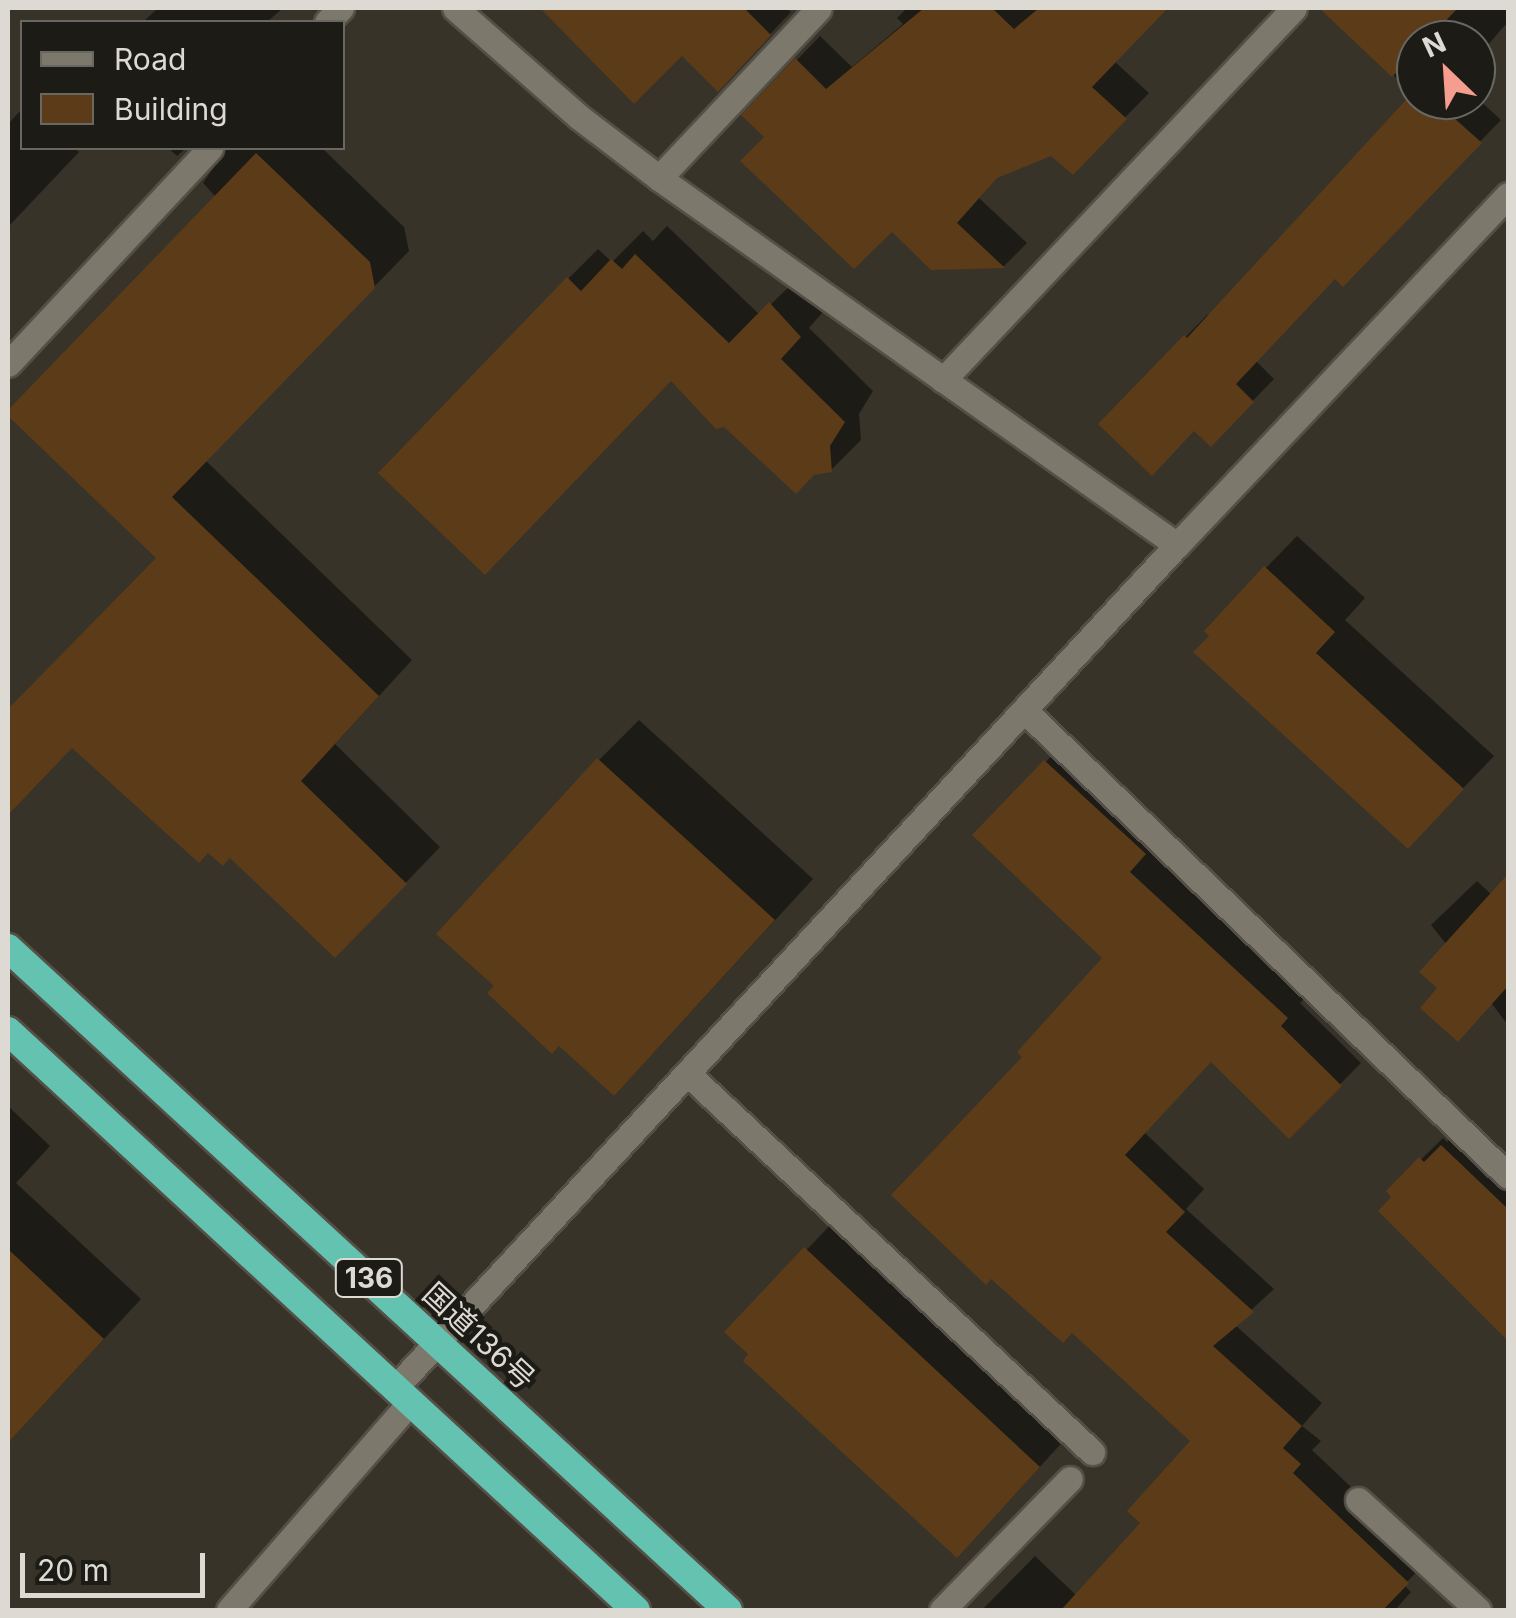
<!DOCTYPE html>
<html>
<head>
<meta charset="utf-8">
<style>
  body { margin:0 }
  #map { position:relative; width:1516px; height:1618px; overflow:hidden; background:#373328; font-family:Inter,"Noto Sans JP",sans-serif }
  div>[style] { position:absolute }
  .shadow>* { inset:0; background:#0007 }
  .building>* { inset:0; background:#5c3b19 }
  .roads { filter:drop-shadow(2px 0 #545047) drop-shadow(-2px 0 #545047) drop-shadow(0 2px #545047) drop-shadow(0 -2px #545047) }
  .service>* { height:25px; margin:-12.5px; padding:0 12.5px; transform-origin:12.5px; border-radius:12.5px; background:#7c786b }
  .minor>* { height:25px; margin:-12.5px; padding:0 12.5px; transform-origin:12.5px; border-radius:12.5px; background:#7c786b }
  .trunk>* { height:28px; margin:-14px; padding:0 14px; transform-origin:14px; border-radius:14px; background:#64c2b0 }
  span { translate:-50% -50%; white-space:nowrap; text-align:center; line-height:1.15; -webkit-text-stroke:9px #1d1b16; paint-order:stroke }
  .shield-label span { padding:2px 8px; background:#1d1b16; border:2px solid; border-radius:8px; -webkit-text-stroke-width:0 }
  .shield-label { font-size:28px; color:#dcdad3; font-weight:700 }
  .street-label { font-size:30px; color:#dcdad3 }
  .frame { position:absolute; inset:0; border:10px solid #dcdad3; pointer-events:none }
  .legend { position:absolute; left:20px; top:20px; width:325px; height:130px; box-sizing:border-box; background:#1d1b16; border:2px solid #696762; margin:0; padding:12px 18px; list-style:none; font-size:30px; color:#dcdad3 }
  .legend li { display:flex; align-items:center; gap:20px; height:50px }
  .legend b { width:50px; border:2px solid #696762 }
  .north { position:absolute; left:1396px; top:20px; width:100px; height:100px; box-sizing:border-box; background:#1d1b16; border:2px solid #696762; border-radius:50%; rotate:335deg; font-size:28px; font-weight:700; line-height:40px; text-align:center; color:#dcdad3 }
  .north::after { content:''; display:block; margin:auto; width:35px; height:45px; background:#f59d8f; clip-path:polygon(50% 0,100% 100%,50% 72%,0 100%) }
  .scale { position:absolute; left:20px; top:1553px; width:185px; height:45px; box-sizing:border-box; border:5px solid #dcdad3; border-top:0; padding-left:12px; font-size:30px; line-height:35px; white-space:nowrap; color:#dcdad3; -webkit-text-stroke:8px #1d1b16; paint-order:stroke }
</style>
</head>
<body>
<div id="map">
  <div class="shadow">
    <div style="clip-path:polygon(158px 8px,283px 8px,267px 22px,143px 22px)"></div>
    <div style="clip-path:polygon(547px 8px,786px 8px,791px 12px,739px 67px,563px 22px)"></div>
    <div style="clip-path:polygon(907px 8px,1166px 8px,1114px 61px,1149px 93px,1096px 147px,1052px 153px,1000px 174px,979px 198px,1027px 243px,1004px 266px,932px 268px,892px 228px,768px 137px,745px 114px,820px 36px,852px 67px,903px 24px,897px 18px)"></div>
    <div style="clip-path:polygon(1356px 8px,1508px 8px,1508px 28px,1505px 25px,1476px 59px,1476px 40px,1416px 40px,1416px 100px,1476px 97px,1501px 120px,1343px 283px,1336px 276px,1256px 361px,1274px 379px,1211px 444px,1195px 428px,1102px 423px,1207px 315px,1210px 317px,1414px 95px,1340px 24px)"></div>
    <div style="clip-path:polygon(22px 109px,22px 148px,74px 148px,79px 152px,8px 227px,8px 124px)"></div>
    <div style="clip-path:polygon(168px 148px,186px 148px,177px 156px)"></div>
    <div style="clip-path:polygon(227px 148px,322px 148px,404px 227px,409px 251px,205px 460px,412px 660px,335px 744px,440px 847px,370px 920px,231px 855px,73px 745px,8px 812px,8px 712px,159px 558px,216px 197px,203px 183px)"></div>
    <div style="clip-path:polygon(667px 226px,760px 315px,801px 275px,829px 305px,809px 328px,873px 391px,859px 414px,861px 440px,831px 470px,724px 425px,717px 426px,568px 279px,598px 249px,612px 262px,643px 231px,653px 241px)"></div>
    <div style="clip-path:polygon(1297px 536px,1365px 598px,1345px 620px,1494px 756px,1408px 846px,1266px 568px)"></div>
    <div style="clip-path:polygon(639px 720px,813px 879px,654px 1052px,497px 986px,599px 760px)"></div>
    <div style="clip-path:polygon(1067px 740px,1166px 831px,1149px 849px,1308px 995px,1300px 1003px,1361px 1063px,1289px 1136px,1212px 1060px,1144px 1132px,1204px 1189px,1186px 1209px,1274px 1289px,1235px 1325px,1322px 1403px,1302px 1426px,1321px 1441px,1312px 1450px,1428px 1560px,1404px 1585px,1411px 1592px,1395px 1610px,982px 1610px,1035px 1556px,1077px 1596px,1144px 1523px,1194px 1441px,1072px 1329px,1025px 1057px,1106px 958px,975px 835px)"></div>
    <div style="clip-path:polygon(1508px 880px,1508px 1025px,1492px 1004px,1441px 988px,1447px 945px,1431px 925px,1477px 881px,1493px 896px)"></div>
    <div style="clip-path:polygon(8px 1106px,50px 1146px,16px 1183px,141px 1299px,8px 1443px)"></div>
    <div style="clip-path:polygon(1468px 1121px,1508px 1159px,1508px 1336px,1381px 1211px,1395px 1197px,1389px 1191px,1443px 1138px,1447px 1142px)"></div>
    <div style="clip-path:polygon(838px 1217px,1070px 1434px,989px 1522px,751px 1354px,728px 1332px)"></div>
  </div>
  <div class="building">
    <div style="clip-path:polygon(540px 8px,744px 8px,771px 35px,718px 92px,682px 56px,634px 104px)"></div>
    <div style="clip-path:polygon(924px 8px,992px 8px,1014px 29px,1039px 8px,1168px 8px,1092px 87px,1127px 119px,1073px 175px,1051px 156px,997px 178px,957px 223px,1005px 268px,931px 270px,892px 232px,854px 269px,740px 161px,764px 137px,741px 115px,795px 58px,826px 89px)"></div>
    <div style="clip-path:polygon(1319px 8px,1458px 8px,1427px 40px,1416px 40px,1416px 52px,1392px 77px)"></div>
    <div style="clip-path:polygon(1416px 89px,1416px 100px,1434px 100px,1482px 143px,1343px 287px,1335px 279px,1236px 384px,1254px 402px,1211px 447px,1194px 431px,1152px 476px,1098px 424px,1184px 335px,1187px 338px)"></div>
    <div style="clip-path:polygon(256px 153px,370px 262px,375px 288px,172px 497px,379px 696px,301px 781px,407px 884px,335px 958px,230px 858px,223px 866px,208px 853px,199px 863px,72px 748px,8px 815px,8px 709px,156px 558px,8px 416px,8px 410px)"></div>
    <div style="clip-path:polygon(635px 254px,729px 343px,769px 302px,801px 337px,781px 359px,845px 422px,830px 446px,832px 472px,814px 475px,796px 494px,724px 427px,716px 429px,671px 381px,485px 575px,378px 473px,567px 277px,581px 291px,611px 259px,622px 269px)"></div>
    <div style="clip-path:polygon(1264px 566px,1335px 632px,1316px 653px,1464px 789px,1408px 849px,1193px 652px,1209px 636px,1204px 631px)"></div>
    <div style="clip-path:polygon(597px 758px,775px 920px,614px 1096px,559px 1046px,552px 1054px,487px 993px,494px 986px,436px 934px)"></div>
    <div style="clip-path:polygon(1044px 760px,1146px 854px,1130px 872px,1288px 1018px,1281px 1026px,1342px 1086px,1289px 1139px,1211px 1062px,1125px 1155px,1185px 1212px,1166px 1232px,1254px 1312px,1213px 1346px,1302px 1426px,1283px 1448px,1301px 1464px,1293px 1473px,1409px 1583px,1383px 1610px,1061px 1610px,1140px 1523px,1127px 1511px,1190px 1441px,1072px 1333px,1063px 1343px,991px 1279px,986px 1285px,891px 1195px,1022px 1057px,1017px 1052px,1102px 958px,972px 835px)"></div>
    <div style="clip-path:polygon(1508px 874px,1508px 986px,1458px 1042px,1420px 1008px,1437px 988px,1419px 972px)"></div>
    <div style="clip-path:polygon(1441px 1145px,1508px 1209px,1508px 1341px,1378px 1211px,1391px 1197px,1386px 1191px,1419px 1157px,1424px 1162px)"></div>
    <div style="clip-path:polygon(804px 1247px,1040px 1467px,957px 1558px,743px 1361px,748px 1354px,724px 1332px)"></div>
    <div style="clip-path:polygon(8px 1249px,104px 1339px,8px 1443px)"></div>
  </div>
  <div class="roads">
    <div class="service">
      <div style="left:687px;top:1073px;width:555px;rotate:43.1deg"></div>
      <div style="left:1358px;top:1500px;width:163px;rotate:42.5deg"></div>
      <div style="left:942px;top:1610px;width:183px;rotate:-45.7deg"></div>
    </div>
    <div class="minor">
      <div style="left:455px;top:8px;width:165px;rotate:41.3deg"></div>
      <div style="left:579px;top:117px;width:101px;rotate:37.3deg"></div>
      <div style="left:659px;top:178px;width:635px;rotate:35.32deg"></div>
      <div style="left:327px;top:22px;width:20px;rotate:-45deg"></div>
      <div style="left:659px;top:178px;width:233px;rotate:-46.7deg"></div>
      <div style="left:8px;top:364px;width:296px;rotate:-46.9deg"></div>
      <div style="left:943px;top:380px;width:511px;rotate:-46.66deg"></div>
      <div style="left:1024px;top:710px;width:672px;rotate:43.91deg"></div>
      <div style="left:394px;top:1389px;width:1151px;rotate:-47.15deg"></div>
      <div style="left:1177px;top:545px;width:482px;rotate:-46.6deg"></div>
      <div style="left:229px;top:1610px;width:274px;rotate:-48.9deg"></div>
    </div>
    <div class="trunk">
      <div style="left:8px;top:948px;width:978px;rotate:42.6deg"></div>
      <div style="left:8px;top:1031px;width:854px;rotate:42.68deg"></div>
    </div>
  </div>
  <div class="shield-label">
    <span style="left:369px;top:1278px">136</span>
  </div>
  <div class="street-label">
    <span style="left:479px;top:1336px;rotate:43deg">国道136号</span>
  </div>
  <div class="frame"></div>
  <ul class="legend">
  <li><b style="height:12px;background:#7c786b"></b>Road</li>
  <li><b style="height:28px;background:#5c3b19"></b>Building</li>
  </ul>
  <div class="north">N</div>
  <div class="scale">20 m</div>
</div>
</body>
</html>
